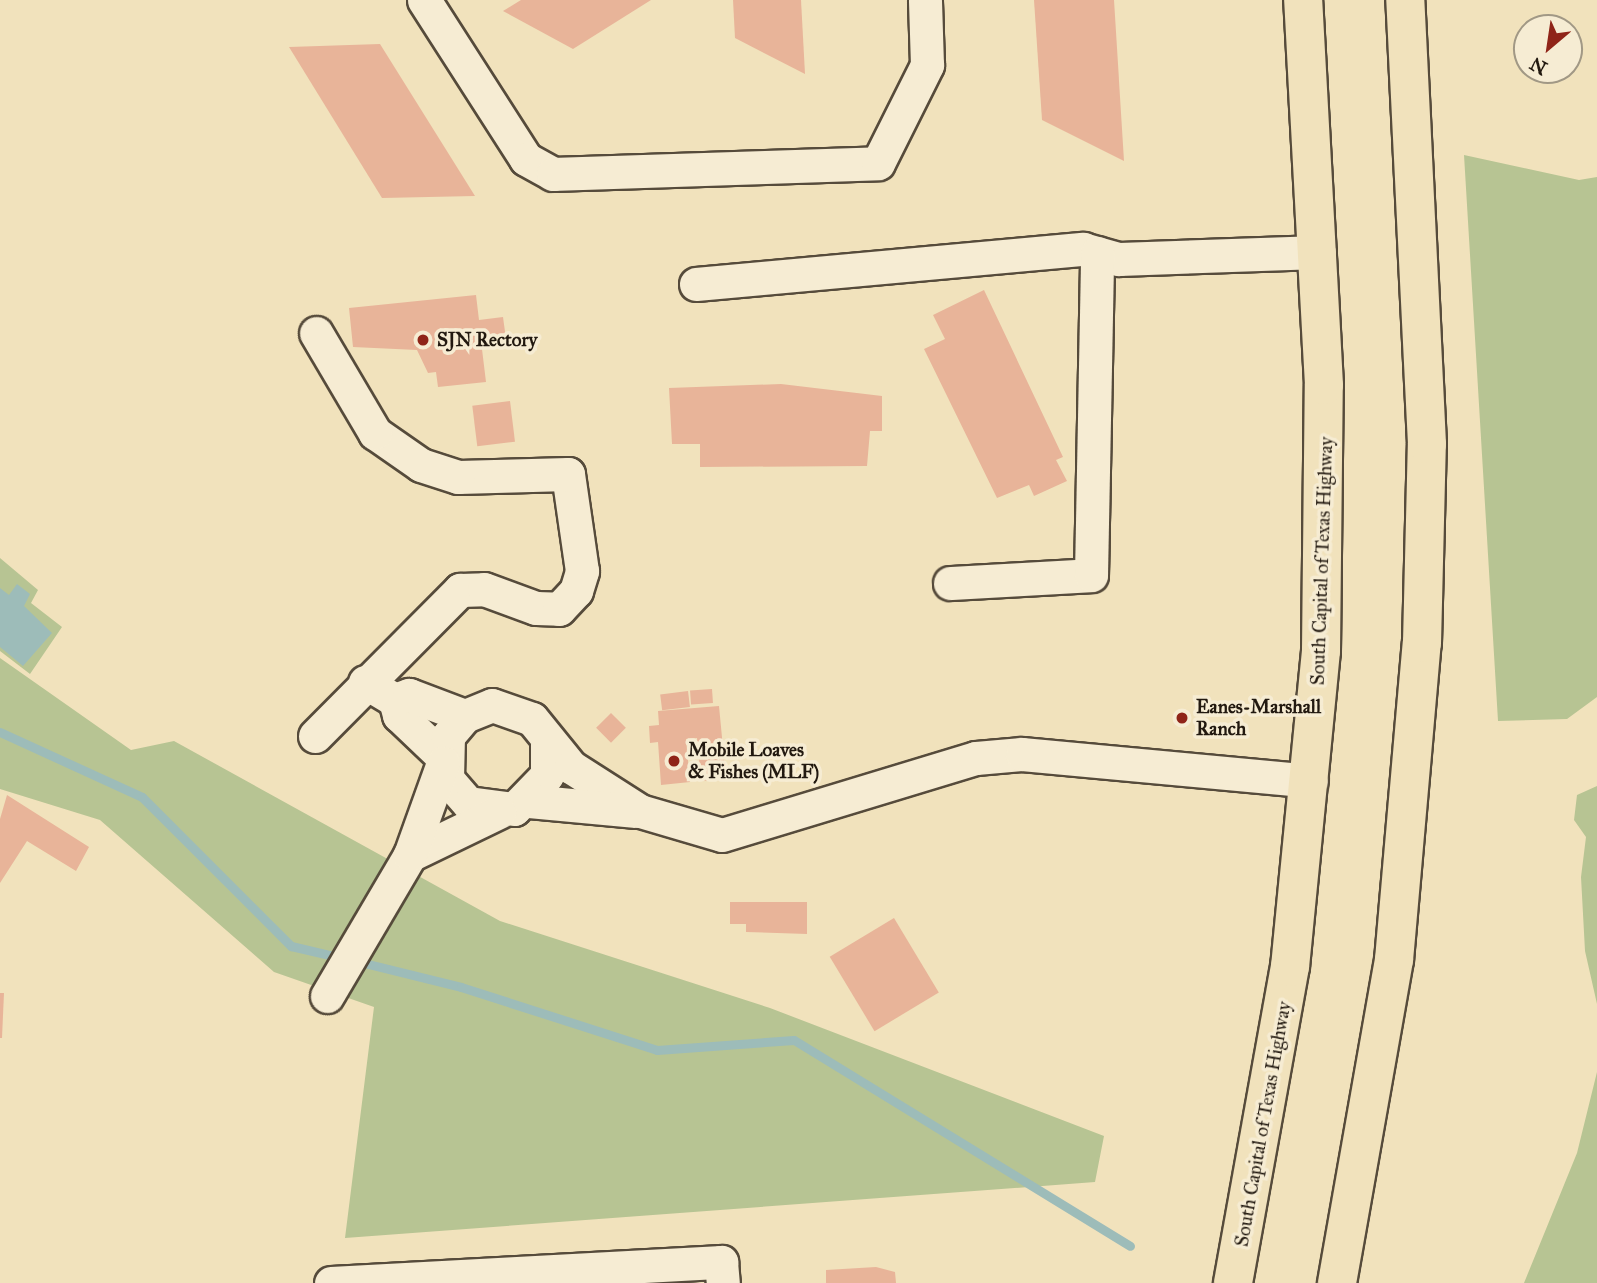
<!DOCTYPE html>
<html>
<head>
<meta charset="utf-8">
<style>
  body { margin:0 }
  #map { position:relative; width:1597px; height:1283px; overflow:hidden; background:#f1e2bc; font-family:"IM FELL Great Primer",serif }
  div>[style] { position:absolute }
  .green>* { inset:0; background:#b7c493 }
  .water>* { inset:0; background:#9dbcb9 }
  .stream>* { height:9px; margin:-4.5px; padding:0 4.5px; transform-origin:4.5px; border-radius:4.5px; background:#9dbcb9 }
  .building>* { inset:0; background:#e8b499; transform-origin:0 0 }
  .roads { filter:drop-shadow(2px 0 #564b3b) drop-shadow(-2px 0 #564b3b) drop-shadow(0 2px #564b3b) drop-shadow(0 -2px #564b3b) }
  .minor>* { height:33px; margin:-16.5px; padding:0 16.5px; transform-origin:16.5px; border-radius:16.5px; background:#f6ecd3 }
  .highway>* { height:38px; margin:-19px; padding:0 19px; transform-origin:19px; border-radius:19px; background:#f1e2bc }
  .dots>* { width:19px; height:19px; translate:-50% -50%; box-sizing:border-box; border:4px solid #f6ecd3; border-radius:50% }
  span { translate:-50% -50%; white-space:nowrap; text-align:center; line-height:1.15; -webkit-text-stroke:7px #f6ecd3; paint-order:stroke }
  .poi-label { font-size:19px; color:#221910; font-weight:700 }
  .left { translate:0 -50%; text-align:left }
  .street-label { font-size:19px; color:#221910 }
  .north { position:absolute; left:1513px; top:14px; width:70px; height:70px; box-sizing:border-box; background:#f6ecd3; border:2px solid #a19885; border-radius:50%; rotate:209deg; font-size:19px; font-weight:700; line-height:28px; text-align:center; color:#221910 }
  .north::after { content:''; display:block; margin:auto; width:24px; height:32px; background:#8f2418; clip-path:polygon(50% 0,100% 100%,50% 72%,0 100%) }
</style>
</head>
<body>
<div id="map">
  <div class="green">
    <div style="clip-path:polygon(1464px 155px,1579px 180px,1597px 177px,1597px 697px,1567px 719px,1498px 721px)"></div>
    <div style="clip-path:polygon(0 558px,38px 590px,31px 603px,62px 627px,30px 674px,0 651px)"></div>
    <div style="clip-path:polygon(0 658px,131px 750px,174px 741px,500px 921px,770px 1008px,1104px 1136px,1095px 1182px,345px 1238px,374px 1007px,274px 972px,100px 820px,0 789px)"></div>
    <div style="clip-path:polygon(1597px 786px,1597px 1004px,1585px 951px,1581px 877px,1586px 837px,1574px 820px,1577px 795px)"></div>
    <div style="clip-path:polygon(1597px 1072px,1597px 1283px,1524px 1283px,1577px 1153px)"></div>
  </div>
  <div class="water">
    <div style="clip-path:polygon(17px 584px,30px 594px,24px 606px,52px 633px,23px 666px,0 647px,0 588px,9px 595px)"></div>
  </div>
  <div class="stream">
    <div style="left:0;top:732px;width:156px;rotate:24.6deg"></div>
    <div style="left:142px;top:797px;width:211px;rotate:45deg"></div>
    <div style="left:291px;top:946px;width:52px;rotate:13.2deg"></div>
    <div style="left:356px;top:961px;width:108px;rotate:13.9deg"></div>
    <div style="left:461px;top:987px;width:206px;rotate:17.8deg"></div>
    <div style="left:657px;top:1050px;width:137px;rotate:-4.2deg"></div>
    <div style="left:794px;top:1040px;width:394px;rotate:31.5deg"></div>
  </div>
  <div class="building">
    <div style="clip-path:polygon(521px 0,651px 0,573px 49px,503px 11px)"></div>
    <div style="clip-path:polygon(733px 0,801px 0,805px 74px,735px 38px)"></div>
    <div style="clip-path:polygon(1034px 0,1114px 0,1124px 161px,1042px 120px)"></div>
    <div style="clip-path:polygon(380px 44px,475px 196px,382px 198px,289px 47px)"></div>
    <div style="clip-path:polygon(984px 290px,1063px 457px,1056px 460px,1067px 481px,1034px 496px,1029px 485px,997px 498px,924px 349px,945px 339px,933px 315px)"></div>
    <div style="clip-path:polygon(476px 295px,479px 320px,503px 317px,506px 339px,481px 341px,486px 382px,438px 387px,436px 372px,428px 373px,417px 350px,353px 347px,349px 308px)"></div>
    <div style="clip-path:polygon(781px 384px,882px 396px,882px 431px,870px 431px,867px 466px,700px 467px,700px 444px,672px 444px,669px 388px)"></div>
    <div style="left:510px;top:401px;width:41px;height:38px;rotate:83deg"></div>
    <div style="left:712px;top:689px;width:14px;height:22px;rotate:86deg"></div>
    <div style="left:688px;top:691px;width:16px;height:28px;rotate:83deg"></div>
    <div style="clip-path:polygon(719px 706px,726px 779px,701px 781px,697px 738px,686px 739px,690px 782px,661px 785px,658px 742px,650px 743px,649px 726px,659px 725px,658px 711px)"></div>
    <div style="left:611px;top:713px;width:21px;height:21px;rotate:45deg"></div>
    <div style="clip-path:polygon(7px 795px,89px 847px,76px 871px,27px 841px,0 883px,0 819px)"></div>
    <div style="clip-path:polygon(730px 902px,807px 902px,807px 934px,746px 932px,746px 924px,730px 924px)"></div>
    <div style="left:894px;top:918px;width:87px;height:75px;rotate:59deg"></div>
    <div style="clip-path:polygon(0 993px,4px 993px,2px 1038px,0 1038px)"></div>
    <div style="clip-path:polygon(876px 1267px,895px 1272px,896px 1283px,826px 1283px,826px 1270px)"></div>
  </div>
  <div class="roads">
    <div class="minor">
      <div style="left:424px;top:0;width:189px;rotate:57.3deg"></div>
      <div style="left:526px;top:159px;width:31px;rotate:29deg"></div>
      <div style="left:553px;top:174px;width:325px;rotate:-1.9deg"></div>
      <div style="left:878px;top:163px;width:110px;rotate:-63.4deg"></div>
      <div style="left:927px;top:65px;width:65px;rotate:-91.8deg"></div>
      <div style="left:696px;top:284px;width:389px;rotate:-5.2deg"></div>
      <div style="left:1083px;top:249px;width:37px;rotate:16deg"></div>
      <div style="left:1119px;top:259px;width:200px;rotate:-2deg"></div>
      <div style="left:950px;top:583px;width:141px;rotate:-3.2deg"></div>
      <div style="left:1091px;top:575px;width:322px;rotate:-88.9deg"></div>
      <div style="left:365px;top:682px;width:35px;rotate:31deg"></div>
      <div style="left:395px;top:700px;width:16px;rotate:75deg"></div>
      <div style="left:399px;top:715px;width:61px;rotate:43.7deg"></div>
      <div style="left:395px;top:700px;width:15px;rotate:-20deg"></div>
      <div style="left:409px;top:695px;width:60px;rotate:20.6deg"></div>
      <div style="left:315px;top:736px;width:206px;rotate:-45.2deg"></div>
      <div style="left:460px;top:590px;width:24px;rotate:-2deg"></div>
      <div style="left:484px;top:589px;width:55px;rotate:20.1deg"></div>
      <div style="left:536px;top:608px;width:23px;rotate:2deg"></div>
      <div style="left:559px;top:609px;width:25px;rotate:-47deg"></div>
      <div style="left:576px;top:591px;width:21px;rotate:-73deg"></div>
      <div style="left:582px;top:571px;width:98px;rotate:-98.2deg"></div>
      <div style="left:568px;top:474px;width:110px;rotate:178.4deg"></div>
      <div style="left:458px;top:477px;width:39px;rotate:-162deg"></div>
      <div style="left:421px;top:465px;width:56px;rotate:-145.2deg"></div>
      <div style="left:375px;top:433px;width:116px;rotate:-120.5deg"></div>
      <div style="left:547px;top:743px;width:32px;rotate:90deg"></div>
      <div style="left:547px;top:775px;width:47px;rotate:134.1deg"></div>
      <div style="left:514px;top:809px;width:46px;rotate:-172.6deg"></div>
      <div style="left:468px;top:803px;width:32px;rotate:-131deg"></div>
      <div style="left:447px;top:779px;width:43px;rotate:-88.7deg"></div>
      <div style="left:448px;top:736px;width:26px;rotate:-50deg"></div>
      <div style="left:465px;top:716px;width:29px;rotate:-22deg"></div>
      <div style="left:492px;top:705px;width:42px;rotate:19.3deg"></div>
      <div style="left:532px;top:719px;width:62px;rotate:50.9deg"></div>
      <div style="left:571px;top:767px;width:82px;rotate:32.5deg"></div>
      <div style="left:640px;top:811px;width:85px;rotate:16.3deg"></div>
      <div style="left:722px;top:835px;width:265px;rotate:-16.9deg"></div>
      <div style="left:976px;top:758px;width:46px;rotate:-5deg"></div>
      <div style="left:1022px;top:754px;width:290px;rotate:5.3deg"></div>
      <div style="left:529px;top:801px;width:105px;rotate:5.4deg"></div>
      <div style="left:410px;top:855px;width:99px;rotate:-25.8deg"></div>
      <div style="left:327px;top:996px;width:164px;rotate:-59.5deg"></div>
      <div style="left:410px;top:855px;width:98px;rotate:-70.3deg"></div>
      <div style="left:331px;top:1283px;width:391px;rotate:-3.1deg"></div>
      <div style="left:721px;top:1262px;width:21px;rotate:85deg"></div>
    </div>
    <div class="highway">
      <div style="left:1233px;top:1283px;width:321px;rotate:-79.8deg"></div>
      <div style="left:1290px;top:967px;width:318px;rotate:-84.4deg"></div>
      <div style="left:1321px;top:651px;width:266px;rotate:-89.4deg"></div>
      <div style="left:1324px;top:385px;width:386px;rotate:-93.1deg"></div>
      <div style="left:1337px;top:1283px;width:328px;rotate:-80deg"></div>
      <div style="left:1394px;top:960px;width:318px;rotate:-85deg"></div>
      <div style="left:1422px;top:643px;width:199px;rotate:-88.6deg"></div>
      <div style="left:1427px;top:444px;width:445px;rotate:-92.8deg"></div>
    </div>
  </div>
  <div class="dots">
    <div style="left:423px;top:340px;background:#8f2418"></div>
    <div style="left:1182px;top:718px;background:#8f2418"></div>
    <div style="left:674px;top:761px;background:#8f2418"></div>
  </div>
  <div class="poi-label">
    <span class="left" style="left:437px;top:340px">SJN Rectory</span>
    <span class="left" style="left:1196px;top:718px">Eanes-Marshall<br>Ranch</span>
    <span class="left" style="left:688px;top:761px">Mobile Loaves<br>&amp; Fishes (MLF)</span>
  </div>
  <div class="street-label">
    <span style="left:1322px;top:561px;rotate:-88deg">South Capital of Texas Highway</span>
    <span style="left:1263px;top:1124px;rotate:-80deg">South Capital of Texas Highway</span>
  </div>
  <div class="north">N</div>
</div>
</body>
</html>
